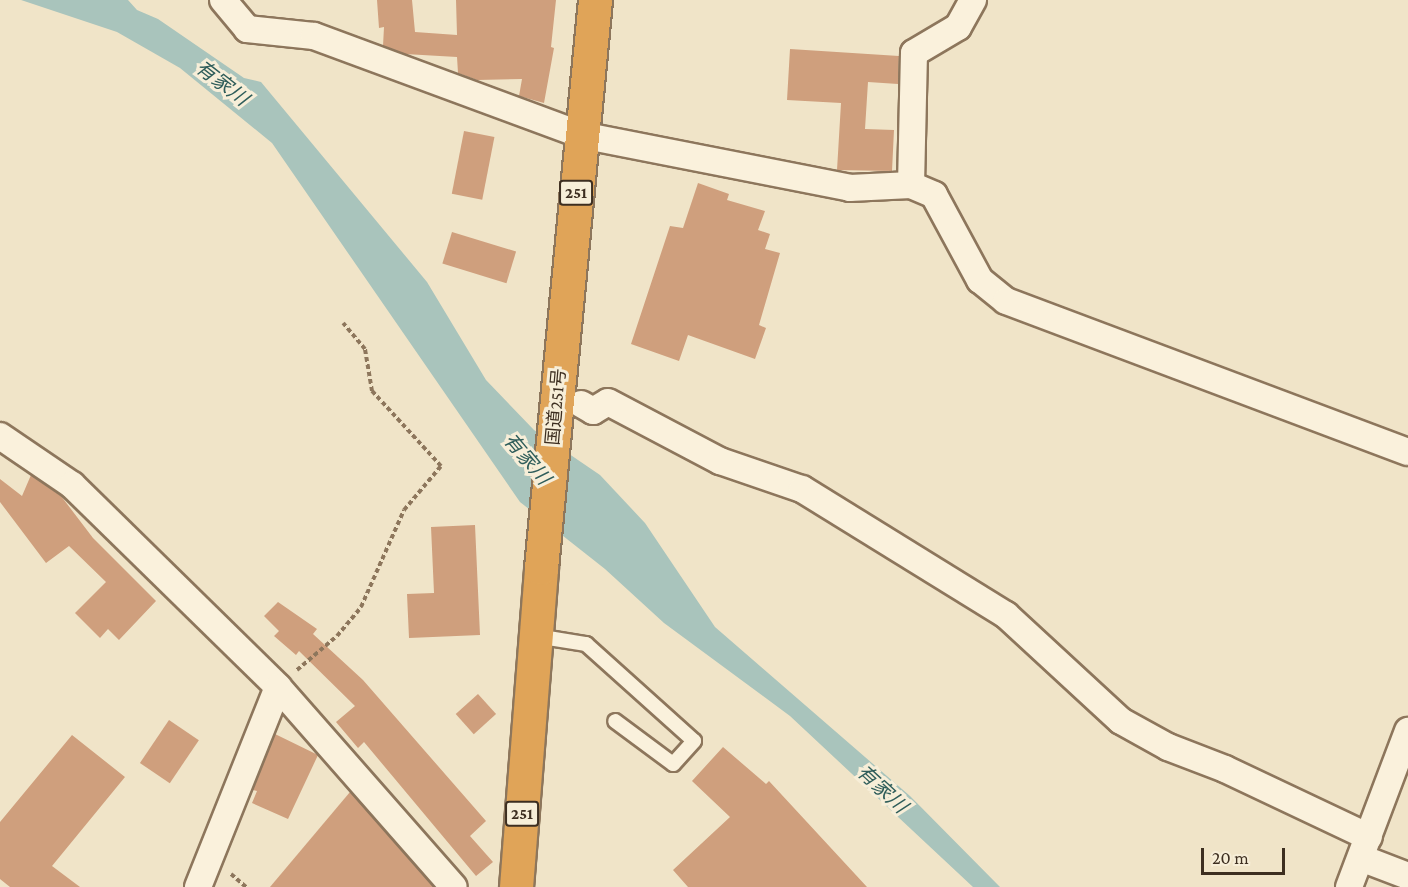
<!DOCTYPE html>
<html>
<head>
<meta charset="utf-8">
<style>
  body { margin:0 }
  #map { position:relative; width:1408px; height:887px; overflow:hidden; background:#f0e4c8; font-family:"Crimson Pro","Noto Sans JP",serif }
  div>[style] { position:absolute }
  .water>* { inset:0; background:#a9c4bc }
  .building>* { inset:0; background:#cf9f7d; transform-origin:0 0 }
  .path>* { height:4px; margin-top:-2px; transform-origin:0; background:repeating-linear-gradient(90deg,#8d765c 0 4.5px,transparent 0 7.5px) }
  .roads { filter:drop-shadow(2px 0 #8d765c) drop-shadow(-2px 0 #8d765c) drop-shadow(0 2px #8d765c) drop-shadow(0 -2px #8d765c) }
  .lane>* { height:14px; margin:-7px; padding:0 7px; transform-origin:7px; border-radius:7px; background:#faf1dc }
  .street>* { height:26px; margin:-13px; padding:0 13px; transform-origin:13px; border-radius:13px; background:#faf1dc }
  .highway>* { height:33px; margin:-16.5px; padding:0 16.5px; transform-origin:16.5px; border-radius:16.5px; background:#e0a458 }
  span { translate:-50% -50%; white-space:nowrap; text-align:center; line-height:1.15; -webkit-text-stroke:6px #f7eed8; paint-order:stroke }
  .shield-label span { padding:2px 4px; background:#f7eed8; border:2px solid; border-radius:4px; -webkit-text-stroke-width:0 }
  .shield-label { font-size:16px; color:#3d2e20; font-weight:700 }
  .street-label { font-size:18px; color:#3d2e20 }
  .water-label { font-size:20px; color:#2f5d5a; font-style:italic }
  .scale { position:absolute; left:1201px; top:848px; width:84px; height:27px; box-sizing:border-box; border:3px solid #3d2e20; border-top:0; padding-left:8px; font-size:18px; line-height:21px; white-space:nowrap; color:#3d2e20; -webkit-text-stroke:4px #f7eed8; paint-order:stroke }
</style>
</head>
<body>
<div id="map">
  <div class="water">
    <div style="clip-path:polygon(21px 0,128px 0,137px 10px,158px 19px,244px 78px,261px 82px,427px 282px,486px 380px,534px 430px,600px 475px,645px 523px,715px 627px,910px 796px,1000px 887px,973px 887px,790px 716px,664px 623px,605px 569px,520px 502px,272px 143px,180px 68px,117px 32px)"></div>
  </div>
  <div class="building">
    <div style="clip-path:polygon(377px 0,412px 0,415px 32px,457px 35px,456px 0,556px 0,551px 47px,554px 48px,544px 103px,519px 96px,522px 79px,477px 80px,458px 73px,457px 57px,405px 54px,383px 46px,384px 27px,379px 28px)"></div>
    <div style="clip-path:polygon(790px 49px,899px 56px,898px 84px,868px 82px,865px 129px,894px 130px,892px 171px,837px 170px,841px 103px,787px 100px)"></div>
    <div style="left:464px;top:131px;width:31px;height:64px;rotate:11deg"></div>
    <div style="clip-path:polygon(698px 183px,729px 194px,727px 200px,765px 211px,758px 230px,770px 234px,765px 249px,780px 253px,759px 325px,766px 328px,755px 359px,688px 335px,679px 361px,631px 344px,670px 226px,683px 228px)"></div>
    <div style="left:452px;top:232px;width:67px;height:33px;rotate:17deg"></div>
    <div style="clip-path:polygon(31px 475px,61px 496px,93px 538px,156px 601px,119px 640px,108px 629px,100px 638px,75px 613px,106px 582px,69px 546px,46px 563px,0 502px,0 479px,22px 496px)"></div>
    <div style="clip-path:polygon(475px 525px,480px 635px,409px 638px,407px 594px,434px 593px,431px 527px)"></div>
    <div style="clip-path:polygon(278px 602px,317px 629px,313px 634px,363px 680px,486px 821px,470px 836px,493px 862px,476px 876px,364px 742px,358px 748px,336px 722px,355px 706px,299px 651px,296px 655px,274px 636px,279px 631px,264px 616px)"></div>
    <div style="left:478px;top:694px;width:27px;height:30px;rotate:48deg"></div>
    <div style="left:169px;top:720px;width:36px;height:52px;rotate:34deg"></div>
    <div style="clip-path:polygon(275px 734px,318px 755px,288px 819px,252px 803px,257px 791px,253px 790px)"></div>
    <div style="clip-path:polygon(72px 735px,125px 777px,52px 866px,80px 887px,10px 887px,0 879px,0 822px)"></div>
    <div style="clip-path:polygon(723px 747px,766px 784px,769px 781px,867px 887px,688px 887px,673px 870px,730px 817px,692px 781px)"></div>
    <div style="clip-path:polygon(350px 792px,353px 795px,434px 887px,270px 887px)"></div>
  </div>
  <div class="path">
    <div style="left:297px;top:670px;width:52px;rotate:-40.4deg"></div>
    <div style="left:337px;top:636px;width:38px;rotate:-50deg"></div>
    <div style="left:361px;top:607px;width:106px;rotate:-66.1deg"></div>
    <div style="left:404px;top:510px;width:57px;rotate:-49.9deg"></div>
    <div style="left:441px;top:466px;width:102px;rotate:-132.6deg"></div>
    <div style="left:372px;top:391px;width:43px;rotate:-99.5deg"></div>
    <div style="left:365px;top:349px;width:34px;rotate:-130deg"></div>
    <div style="left:231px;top:874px;width:20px;rotate:41deg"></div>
  </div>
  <div class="roads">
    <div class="lane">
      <div style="left:536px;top:636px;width:51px;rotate:9.1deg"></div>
      <div style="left:586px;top:644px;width:145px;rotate:41.9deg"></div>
      <div style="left:694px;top:741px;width:31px;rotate:132deg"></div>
      <div style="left:673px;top:764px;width:72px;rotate:-143.4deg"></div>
    </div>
    <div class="street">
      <div style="left:223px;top:0;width:38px;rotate:50deg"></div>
      <div style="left:247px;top:29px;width:67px;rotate:6deg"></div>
      <div style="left:314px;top:36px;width:285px;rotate:20.3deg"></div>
      <div style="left:581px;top:135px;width:274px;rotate:11.1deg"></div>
      <div style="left:850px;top:188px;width:61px;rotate:-2.8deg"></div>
      <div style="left:911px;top:185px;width:25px;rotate:23deg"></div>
      <div style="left:934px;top:195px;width:97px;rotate:61.6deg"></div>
      <div style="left:980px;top:280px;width:33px;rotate:39deg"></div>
      <div style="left:1006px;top:301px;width:429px;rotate:20.6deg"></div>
      <div style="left:911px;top:185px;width:132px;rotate:-88.7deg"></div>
      <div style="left:914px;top:53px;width:51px;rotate:-30.6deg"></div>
      <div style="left:958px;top:27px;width:31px;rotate:-61deg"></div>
      <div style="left:581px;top:404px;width:14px;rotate:30deg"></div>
      <div style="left:593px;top:411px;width:17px;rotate:-31deg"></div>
      <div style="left:608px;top:402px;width:127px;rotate:27.8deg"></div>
      <div style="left:720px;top:461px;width:87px;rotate:18.9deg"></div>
      <div style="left:802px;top:489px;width:240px;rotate:31.7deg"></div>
      <div style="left:1006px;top:615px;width:156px;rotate:42.7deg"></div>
      <div style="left:1121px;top:721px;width:54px;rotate:29deg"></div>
      <div style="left:1168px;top:747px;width:61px;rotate:21.1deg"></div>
      <div style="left:1225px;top:769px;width:159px;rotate:25.3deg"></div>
      <div style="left:0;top:436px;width:87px;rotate:34.2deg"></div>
      <div style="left:72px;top:485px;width:289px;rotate:44.4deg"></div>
      <div style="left:278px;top:687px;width:266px;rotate:48.7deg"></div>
      <div style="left:1361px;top:858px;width:50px;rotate:21deg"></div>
      <div style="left:198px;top:887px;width:215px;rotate:-68.2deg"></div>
      <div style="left:1349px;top:887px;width:167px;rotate:-69.3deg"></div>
    </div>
    <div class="highway">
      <div style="left:516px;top:887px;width:320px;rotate:-85.5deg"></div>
      <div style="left:541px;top:568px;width:571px;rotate:-84.57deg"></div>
    </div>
  </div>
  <div class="shield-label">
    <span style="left:576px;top:193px">251</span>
    <span style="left:522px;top:814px">251</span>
  </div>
  <div class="street-label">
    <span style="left:556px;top:407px;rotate:-85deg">国道251号</span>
  </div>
  <div class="water-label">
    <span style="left:222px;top:83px;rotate:38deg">有家川</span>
    <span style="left:527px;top:459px;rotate:50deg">有家川</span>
    <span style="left:882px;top:789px;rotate:43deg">有家川</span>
  </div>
  <div class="scale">20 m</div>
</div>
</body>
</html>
